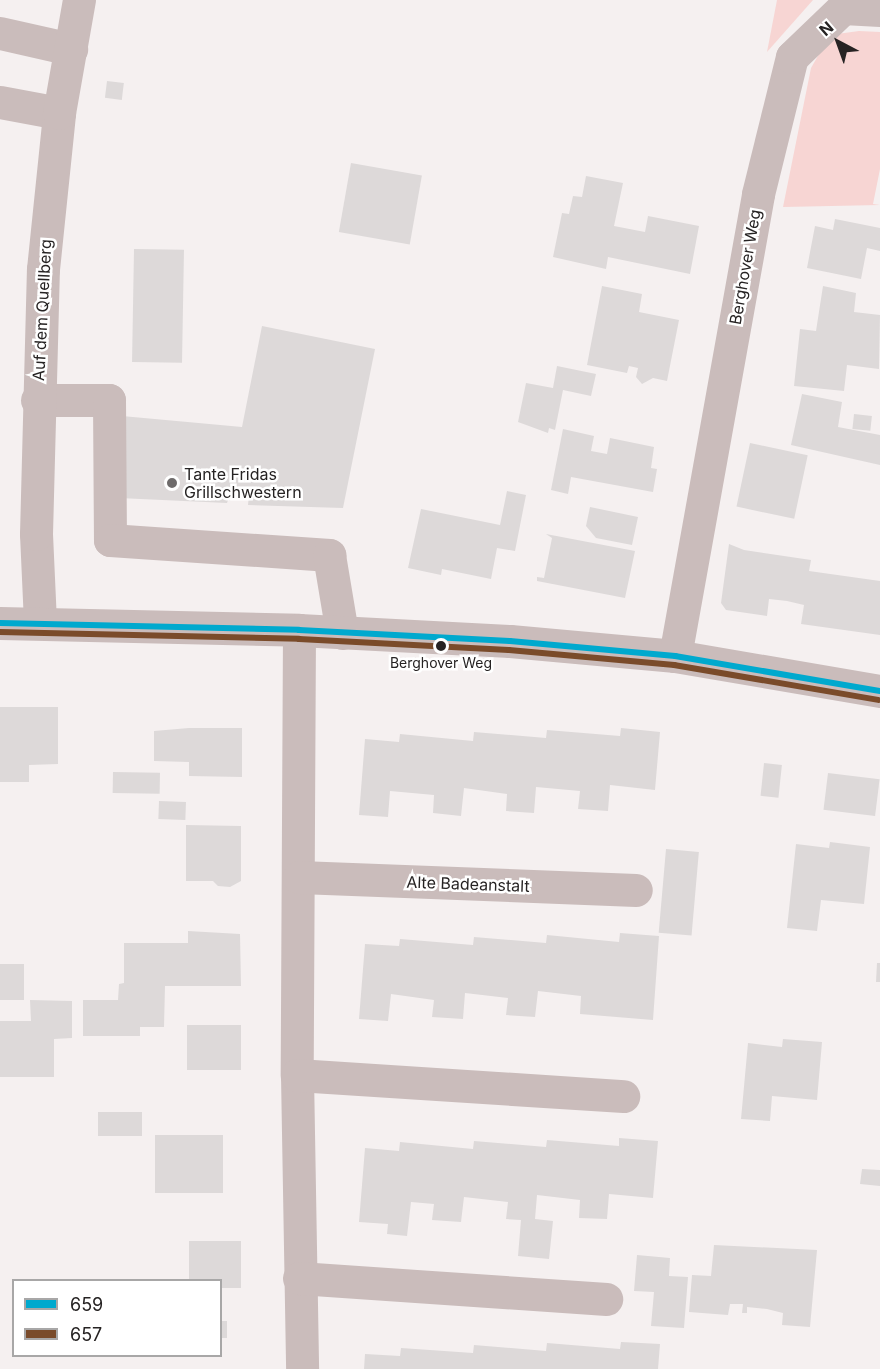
<!DOCTYPE html>
<html>
<head>
<meta charset="utf-8">
<style>
  body { margin:0 }
  #map { position:relative; width:880px; height:1369px; overflow:hidden; background:#f5f0f0; font-family:Inter,sans-serif }
  div>[style] { position:absolute }
  .green>* { inset:0; background:#f7d5d3 }
  .building>* { inset:0; background:#ddd9d9; transform-origin:0 0 }
  .minor>* { height:33px; margin:-16.5px; padding:0 16.5px; transform-origin:16.5px; border-radius:16.5px; background:#cabcbb }
  .bus-1>* { height:6px; margin:-3px; padding:0 3px; transform-origin:3px; border-radius:3px; background:#00a9ce }
  .bus-2>* { height:6px; margin:-3px; padding:0 3px; transform-origin:3px; border-radius:3px; background:#7a4b2a }
  .dots>* { width:16px; height:16px; translate:-50% -50%; box-sizing:border-box; border:3px solid #fff; border-radius:50% }
  span { translate:-50% -50%; white-space:nowrap; text-align:center; line-height:1.15; -webkit-text-stroke:5px #fff; paint-order:stroke }
  .bus-label { font-size:14px; color:#262323 }
  .street-label { font-size:16px; color:#262323 }
  .poi-label { font-size:16px; color:#262323 }
  .left { translate:0 -50%; text-align:left }
  .legend { position:absolute; left:12px; top:1279px; width:210px; height:78px; box-sizing:border-box; background:#fff; border:2px solid #a8a7a7; margin:0; padding:8px 10px; list-style:none; font-size:18px; color:#262323 }
  .legend li { display:flex; align-items:center; gap:12px; height:30px }
  .legend b { width:30px; border:2px solid #a8a7a7 }
  .north { position:absolute; left:808px; top:12px; width:60px; height:60px; -webkit-text-stroke:4px #fff; paint-order:stroke; rotate:319deg; font-size:16px; font-weight:700; line-height:24px; text-align:center; color:#262323 }
  .north::after { content:''; display:block; margin:auto; width:21px; height:27px; background:#262323; clip-path:polygon(50% 0,100% 100%,50% 72%,0 100%) }
</style>
</head>
<body>
<div id="map">
  <div class="green">
    <div style="clip-path:polygon(777px 0,813px 0,767px 52px)"></div>
    <div style="clip-path:polygon(859px 31px,880px 32px,880px 169px,873px 204px,880px 205px,783px 207px,811px 68px,823px 47px,837px 34px)"></div>
  </div>
  <div class="building">
    <div style="left:107px;top:81px;width:17px;height:17px;rotate:7deg"></div>
    <div style="left:351px;top:163px;width:72px;height:70px;rotate:10deg"></div>
    <div style="clip-path:polygon(586px 176px,623px 183px,614px 226px,645px 232px,648px 216px,699px 226px,690px 274px,608px 257px,606px 269px,553px 257px,562px 213px,569px 214px,573px 196px,582px 197px)"></div>
    <div style="clip-path:polygon(835px 219px,880px 228px,880px 251px,867px 248px,861px 279px,807px 268px,815px 226px,833px 230px)"></div>
    <div style="left:134px;top:249px;width:50px;height:113px;rotate:1deg"></div>
    <div style="clip-path:polygon(602px 286px,642px 294px,639px 312px,679px 320px,667px 381px,653px 378px,642px 384px,636px 377px,638px 368px,629px 366px,627px 373px,587px 365px)"></div>
    <div style="clip-path:polygon(823px 286px,856px 293px,854px 312px,880px 315px,879px 369px,847px 365px,844px 391px,794px 386px,800px 329px,816px 331px)"></div>
    <div style="clip-path:polygon(262px 326px,375px 349px,343px 508px,248px 505px,249px 495px,233px 485px,227px 503px,119px 498px,122px 416px,242px 427px)"></div>
    <div style="clip-path:polygon(557px 366px,596px 374px,591px 396px,563px 390px,555px 430px,549px 428px,548px 433px,518px 422px,526px 383px,553px 388px)"></div>
    <div style="clip-path:polygon(802px 394px,842px 402px,838px 427px,880px 435px,880px 465px,791px 445px)"></div>
    <div style="left:854px;top:414px;width:18px;height:15px;rotate:6deg"></div>
    <div style="clip-path:polygon(563px 429px,594px 436px,591px 451px,607px 454px,610px 438px,654px 447px,651px 468px,657px 469px,653px 492px,571px 477px,568px 494px,551px 490px)"></div>
    <div style="left:750px;top:443px;width:59px;height:65px;rotate:12deg"></div>
    <div style="clip-path:polygon(507px 491px,526px 495px,515px 551px,497px 548px,491px 579px,442px 569px,441px 575px,408px 568px,421px 509px,500px 525px)"></div>
    <div style="clip-path:polygon(590px 507px,638px 517px,632px 545px,596px 538px,586px 526px)"></div>
    <div style="clip-path:polygon(546px 534px,635px 551px,625px 598px,537px 581px,537px 577px,544px 578px,552px 538px)"></div>
    <div style="clip-path:polygon(729px 544px,744px 550px,811px 560px,809px 571px,880px 581px,880px 635px,801px 624px,804px 605px,787px 601px,769px 599px,767px 616px,726px 610px,721px 603px)"></div>
    <div style="clip-path:polygon(0 707px,58px 707px,58px 764px,29px 765px,29px 782px,0 782px)"></div>
    <div style="clip-path:polygon(189px 728px,242px 728px,242px 777px,189px 776px,189px 762px,154px 761px,154px 731px)"></div>
    <div style="clip-path:polygon(621px 728px,660px 732px,655px 790px,610px 785px,608px 811px,578px 809px,580px 791px,536px 787px,534px 813px,506px 811px,507px 794px,464px 788px,461px 816px,433px 813px,434px 795px,390px 791px,388px 817px,359px 815px,365px 739px,399px 742px,400px 734px,473px 741px,474px 732px,546px 738px,547px 730px,620px 736px)"></div>
    <div style="left:764px;top:763px;width:18px;height:33px;rotate:6deg"></div>
    <div style="left:113px;top:772px;width:47px;height:21px;rotate:1deg"></div>
    <div style="left:828px;top:773px;width:52px;height:37px;rotate:7deg"></div>
    <div style="left:159px;top:801px;width:27px;height:18px;rotate:2deg"></div>
    <div style="clip-path:polygon(186px 825px,241px 826px,241px 881px,230px 887px,218px 886px,213px 881px,186px 881px)"></div>
    <div style="clip-path:polygon(830px 842px,870px 847px,864px 904px,821px 900px,817px 931px,787px 928px,796px 844px,829px 848px)"></div>
    <div style="left:666px;top:849px;width:33px;height:84px;rotate:5deg"></div>
    <div style="clip-path:polygon(188px 931px,240px 934px,241px 986px,165px 986px,164px 1027px,140px 1027px,140px 1036px,83px 1036px,83px 1000px,118px 1000px,119px 984px,124px 983px,124px 943px,188px 943px)"></div>
    <div style="clip-path:polygon(620px 933px,659px 936px,653px 1020px,580px 1014px,581px 996px,538px 991px,535px 1017px,506px 1015px,508px 998px,465px 993px,463px 1019px,432px 1017px,434px 1000px,391px 994px,388px 1021px,359px 1019px,365px 944px,399px 946px,400px 939px,473px 945px,474px 937px,546px 943px,547px 935px,619px 942px)"></div>
    <div style="clip-path:polygon(877px 963px,880px 963px,880px 982px,876px 982px)"></div>
    <div style="left:0;top:964px;width:24px;height:36px"></div>
    <div style="clip-path:polygon(30px 1000px,72px 1001px,72px 1038px,54px 1039px,54px 1077px,0 1077px,0 1021px,31px 1021px)"></div>
    <div style="left:187px;top:1025px;width:54px;height:45px"></div>
    <div style="clip-path:polygon(783px 1039px,822px 1042px,817px 1100px,772px 1096px,770px 1121px,741px 1119px,748px 1043px,782px 1047px)"></div>
    <div style="left:98px;top:1112px;width:44px;height:24px"></div>
    <div style="left:155px;top:1135px;width:68px;height:58px"></div>
    <div style="clip-path:polygon(619px 1138px,658px 1141px,653px 1198px,609px 1194px,607px 1219px,579px 1218px,580px 1200px,537px 1195px,535px 1219px,553px 1221px,549px 1259px,518px 1256px,521px 1220px,506px 1219px,508px 1202px,464px 1197px,461px 1222px,432px 1220px,434px 1204px,411px 1202px,407px 1236px,387px 1234px,388px 1224px,359px 1222px,365px 1148px,399px 1151px,400px 1142px,473px 1149px,474px 1141px,546px 1147px,547px 1140px,619px 1146px)"></div>
    <div style="clip-path:polygon(862px 1169px,880px 1170px,880px 1186px,860px 1184px)"></div>
    <div style="clip-path:polygon(189px 1241px,241px 1241px,241px 1288px,220px 1288px,220px 1280px,189px 1280px)"></div>
    <div style="clip-path:polygon(714px 1245px,817px 1250px,810px 1327px,782px 1325px,783px 1313px,767px 1309px,747px 1307px,747px 1313px,742px 1313px,743px 1304px,730px 1304px,728px 1315px,689px 1312px,692px 1275px,711px 1276px)"></div>
    <div style="clip-path:polygon(637px 1255px,670px 1258px,669px 1276px,688px 1277px,684px 1328px,651px 1326px,654px 1292px,634px 1291px)"></div>
    <div style="left:220px;top:1321px;width:7px;height:17px"></div>
    <div style="clip-path:polygon(621px 1342px,660px 1344px,658px 1369px,364px 1369px,365px 1354px,400px 1356px,401px 1348px,473px 1353px,474px 1345px,546px 1351px,547px 1343px,620px 1349px)"></div>
  </div>
  <div class="minor">
    <div style="left:0;top:33px;width:73px;rotate:12.7deg"></div>
    <div style="left:0;top:102px;width:60px;rotate:10.6deg"></div>
    <div style="left:37px;top:400px;width:72px"></div>
    <div style="left:109px;top:400px;width:140px;rotate:89.6deg"></div>
    <div style="left:110px;top:540px;width:220px;rotate:3.9deg"></div>
    <div style="left:329px;top:555px;width:79px;rotate:80.5deg"></div>
    <div style="left:40px;top:622px;width:88px;rotate:-92.6deg"></div>
    <div style="left:36px;top:534px;width:265px;rotate:-88.5deg"></div>
    <div style="left:43px;top:269px;width:157px;rotate:-84.1deg"></div>
    <div style="left:59px;top:113px;width:115px;rotate:-80deg"></div>
    <div style="left:0;top:623px;width:299px;rotate:1.3deg"></div>
    <div style="left:299px;top:630px;width:211px;rotate:3deg"></div>
    <div style="left:510px;top:641px;width:166px;rotate:5.2deg"></div>
    <div style="left:675px;top:656px;width:208px;rotate:9.7deg"></div>
    <div style="left:299px;top:630px;width:445px;rotate:90.3deg"></div>
    <div style="left:297px;top:1075px;width:294px;rotate:89deg"></div>
    <div style="left:675px;top:656px;width:469px;rotate:-79.8deg"></div>
    <div style="left:758px;top:194px;width:141px;rotate:-76.1deg"></div>
    <div style="left:792px;top:57px;width:71px;rotate:-43.9deg"></div>
    <div style="left:843px;top:8px;width:37px;rotate:3deg"></div>
    <div style="left:299px;top:877px;width:337px;rotate:2.2deg"></div>
    <div style="left:297px;top:1075px;width:327px;rotate:3.7deg"></div>
    <div style="left:299px;top:1278px;width:308px;rotate:3.9deg"></div>
  </div>
  <div class="bus-1">
    <div style="left:0;top:623px;width:299px;rotate:1.3deg"></div>
    <div style="left:299px;top:630px;width:211px;rotate:3deg"></div>
    <div style="left:510px;top:641px;width:166px;rotate:5.2deg"></div>
    <div style="left:675px;top:656px;width:208px;rotate:9.7deg"></div>
  </div>
  <div class="bus-2">
    <div style="left:0;top:632px;width:299px;rotate:1.3deg"></div>
    <div style="left:299px;top:639px;width:210px;rotate:3deg"></div>
    <div style="left:509px;top:650px;width:166px;rotate:5.2deg"></div>
    <div style="left:674px;top:665px;width:207px;rotate:9.7deg"></div>
  </div>
  <div class="dots">
    <div style="left:172px;top:483px;background:#6e6b6b"></div>
    <div style="left:441px;top:646px;background:#262323"></div>
  </div>
  <div class="bus-label">
    <span style="left:441px;top:663px">Berghover Weg</span>
  </div>
  <div class="street-label">
    <span style="left:745px;top:267px;rotate:-80deg">Berghover Weg</span>
    <span style="left:42px;top:310px;rotate:-87deg">Auf dem Quellberg</span>
    <span style="left:468px;top:884px;rotate:2deg">Alte Badeanstalt</span>
  </div>
  <div class="poi-label">
    <span class="left" style="left:184px;top:483px">Tante Fridas<br>Grillschwestern</span>
  </div>
  <ul class="legend">
  <li><b style="height:8px;background:#00a9ce"></b>659</li>
  <li><b style="height:8px;background:#7a4b2a"></b>657</li>
  </ul>
  <div class="north">N</div>
</div>
</body>
</html>
